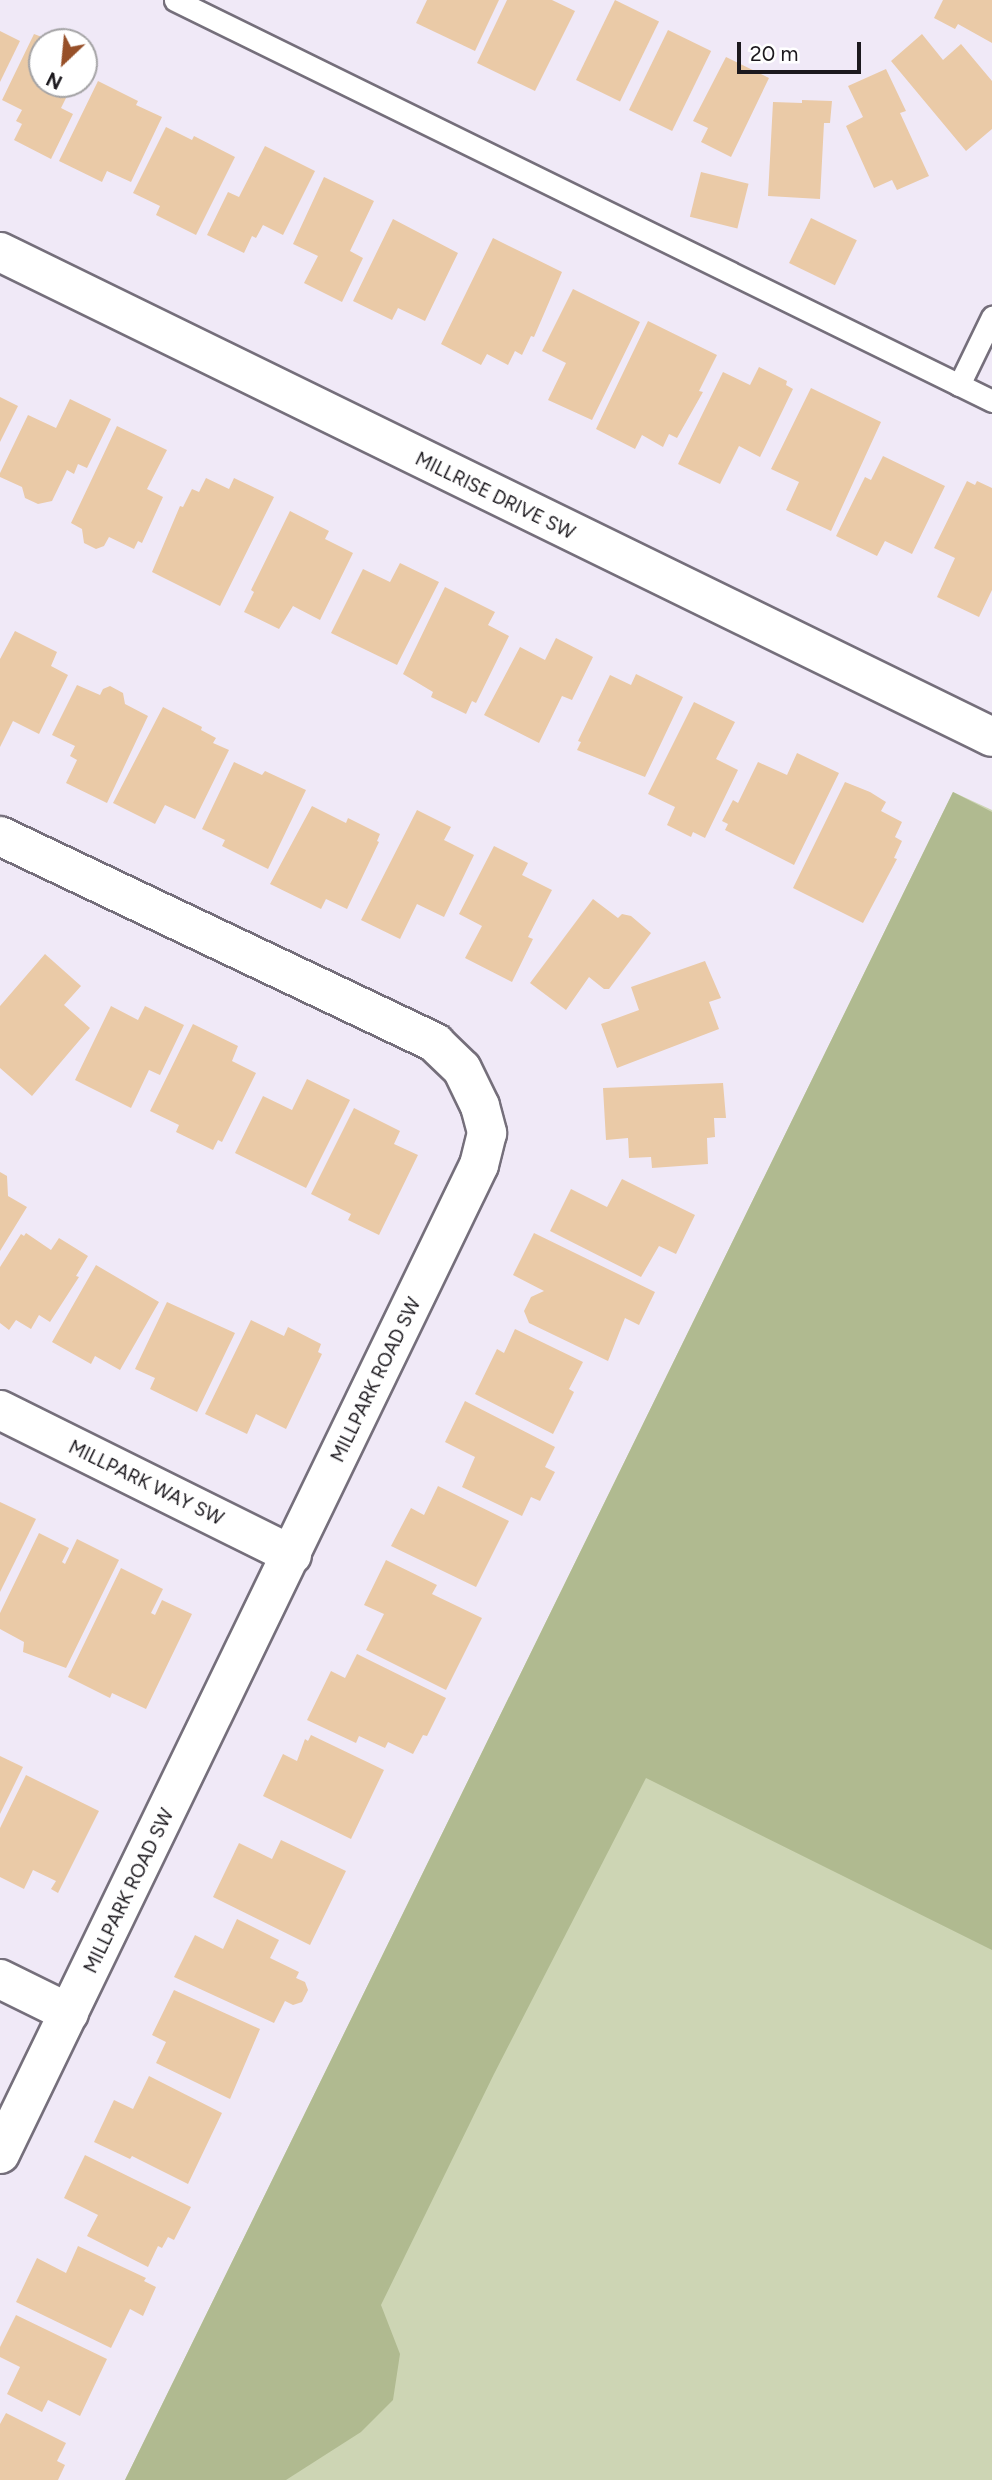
<!DOCTYPE html>
<html>
<head>
<meta charset="utf-8">
<style>
  body { margin:0 }
  #map { position:relative; width:992px; height:2480px; overflow:hidden; background:#f0e9f7; font-family:Figtree,sans-serif }
  div>[style] { position:absolute }
  .green>* { inset:0; background:#cdd5b4 }
  .forest>* { inset:0; background:#b0ba90 }
  .building>* { inset:0; background:#eacaa7; transform-origin:0 0 }
  .roads { filter:drop-shadow(2px 0 #756f7b) drop-shadow(-2px 0 #756f7b) drop-shadow(0 2px #756f7b) drop-shadow(0 -2px #756f7b) }
  .service>* { height:21px; margin:-10.5px; padding:0 10.5px; transform-origin:10.5px; border-radius:10.5px; background:#fff }
  .minor>* { height:38px; margin:-19px; padding:0 19px; transform-origin:19px; border-radius:19px; background:#fff }
  span { translate:-50% -50%; white-space:nowrap; text-align:center; line-height:1.15; -webkit-text-stroke:7px #fff; paint-order:stroke }
  .street-label { font-size:19px; color:#1c191e }
  .north { position:absolute; left:28px; top:28px; width:70px; height:70px; box-sizing:border-box; background:#fff; border:2px solid #a4a3a5; border-radius:50%; rotate:206deg; font-size:19px; font-weight:700; line-height:28px; text-align:center; color:#1c191e }
  .north::after { content:''; display:block; margin:auto; width:24px; height:32px; background:#975029; clip-path:polygon(50% 0,100% 100%,50% 72%,0 100%) }
  .scale { position:absolute; left:737px; top:42px; width:124px; height:32px; box-sizing:border-box; border:4px solid #1c191e; border-top:0; padding-left:9px; font-size:21px; line-height:24px; white-space:nowrap; color:#1c191e; -webkit-text-stroke:5px #fff; paint-order:stroke }
</style>
</head>
<body>
<div id="map">
  <div class="green">
    <div style="clip-path:polygon(953px 792px,992px 810px,992px 2480px,125px 2480px)"></div>
  </div>
  <div class="forest">
    <div style="clip-path:polygon(953px 792px,992px 812px,992px 1950px,646px 1778px,494px 2074px,381px 2305px,400px 2354px,393px 2400px,361px 2432px,286px 2480px,125px 2480px)"></div>
  </div>
  <div class="building">
    <div style="clip-path:polygon(427px 0,499px 0,475px 51px,416px 23px)"></div>
    <div style="clip-path:polygon(507px 0,552px 0,575px 11px,535px 91px,477px 63px)"></div>
    <div style="left:615px;top:0;width:49px;height:89px;rotate:26deg"></div>
    <div style="clip-path:polygon(943px 0,992px 0,992px 43px,958px 24px,955px 29px,934px 18px)"></div>
    <div style="left:668px;top:30px;width:48px;height:89px;rotate:26deg"></div>
    <div style="clip-path:polygon(0 31px,20px 41px,0 82px)"></div>
    <div style="clip-path:polygon(34px 34px,55px 42px,42px 42px,42px 84px,73px 84px,61px 108px,73px 114px,51px 159px,14px 140px,22px 124px,16px 121px,22px 110px,2px 100px)"></div>
    <div style="clip-path:polygon(922px 34px,943px 60px,961px 44px,992px 81px,992px 129px,966px 151px,891px 61px)"></div>
    <div style="clip-path:polygon(726px 57px,769px 78px,731px 157px,701px 142px,708px 128px,693px 121px)"></div>
    <div style="clip-path:polygon(886px 69px,906px 111px,900px 113px,929px 176px,897px 190px,892px 180px,874px 188px,846px 126px,863px 117px,848px 86px)"></div>
    <div style="clip-path:polygon(98px 81px,138px 101px,136px 105px,162px 117px,131px 182px,107px 171px,102px 182px,59px 161px)"></div>
    <div style="clip-path:polygon(802px 100px,832px 101px,830px 123px,824px 123px,820px 199px,768px 196px,773px 102px,802px 103px)"></div>
    <div style="clip-path:polygon(166px 127px,192px 140px,194px 136px,235px 157px,196px 235px,156px 215px,160px 206px,133px 193px)"></div>
    <div style="clip-path:polygon(265px 146px,315px 171px,283px 235px,263px 225px,256px 238px,252px 236px,244px 253px,207px 235px,228px 192px,239px 197px)"></div>
    <div style="left:701px;top:172px;width:49px;height:46px;rotate:14deg"></div>
    <div style="clip-path:polygon(324px 177px,374px 201px,350px 251px,363px 258px,342px 302px,304px 283px,318px 256px,293px 244px)"></div>
    <div style="left:811px;top:218px;width:51px;height:50px;rotate:26deg"></div>
    <div style="clip-path:polygon(393px 219px,458px 253px,425px 321px,398px 308px,392px 320px,353px 301px)"></div>
    <div style="clip-path:polygon(493px 238px,562px 272px,534px 337px,531px 336px,522px 355px,515px 351px,508px 365px,487px 354px,481px 365px,441px 344px)"></div>
    <div style="clip-path:polygon(573px 289px,640px 322px,592px 420px,548px 400px,566px 363px,542px 351px)"></div>
    <div style="clip-path:polygon(648px 321px,717px 355px,699px 391px,703px 392px,677px 438px,669px 434px,663px 447px,642px 435px,635px 449px,596px 429px)"></div>
    <div style="clip-path:polygon(759px 367px,787px 381px,786px 385px,793px 389px,760px 457px,739px 446px,720px 484px,678px 464px,723px 372px,750px 385px)"></div>
    <div style="clip-path:polygon(811px 388px,881px 422px,831px 531px,786px 510px,799px 482px,771px 469px)"></div>
    <div style="clip-path:polygon(0 397px,18px 406px,0 442px)"></div>
    <div style="clip-path:polygon(70px 399px,111px 419px,87px 468px,78px 464px,74px 474px,67px 470px,52px 501px,38px 504px,25px 498px,22px 487px,0 477px,0 473px,28px 415px,56px 428px)"></div>
    <div style="clip-path:polygon(117px 426px,167px 450px,147px 489px,163px 497px,142px 543px,138px 541px,134px 549px,109px 537px,104px 546px,96px 549px,84px 543px,82px 529px,71px 523px)"></div>
    <div style="clip-path:polygon(883px 456px,945px 486px,912px 554px,885px 541px,877px 556px,836px 536px,865px 477px,871px 480px)"></div>
    <div style="clip-path:polygon(206px 478px,229px 489px,234px 478px,274px 497px,220px 606px,152px 572px,180px 506px,183px 507px,192px 489px,199px 492px)"></div>
    <div style="clip-path:polygon(967px 481px,975px 485px,977px 481px,992px 488px,992px 590px,979px 617px,937px 597px,955px 558px,934px 548px)"></div>
    <div style="clip-path:polygon(290px 511px,329px 531px,325px 539px,353px 553px,320px 620px,293px 606px,279px 629px,244px 612px,254px 592px,251px 590px)"></div>
    <div style="clip-path:polygon(400px 563px,439px 582px,397px 665px,331px 633px,363px 569px,390px 582px)"></div>
    <div style="clip-path:polygon(445px 587px,495px 612px,488px 625px,509px 636px,476px 703px,472px 701px,466px 714px,431px 697px,433px 692px,403px 674px)"></div>
    <div style="clip-path:polygon(15px 631px,57px 652px,51px 666px,68px 675px,39px 734px,13px 721px,0 747px,0 659px)"></div>
    <div style="clip-path:polygon(556px 638px,593px 657px,572px 700px,562px 696px,539px 743px,484px 715px,520px 647px,545px 660px)"></div>
    <div style="clip-path:polygon(636px 674px,683px 697px,645px 777px,577px 750px,581px 742px,578px 741px,610px 675px,631px 685px)"></div>
    <div style="clip-path:polygon(77px 685px,100px 695px,103px 689px,110px 686px,123px 693px,125px 704px,148px 716px,107px 803px,66px 783px,77px 760px,70px 756px,75px 746px,52px 735px)"></div>
    <div style="clip-path:polygon(694px 702px,735px 722px,716px 759px,738px 770px,705px 838px,693px 832px,691px 837px,667px 825px,675px 807px,648px 794px)"></div>
    <div style="clip-path:polygon(163px 707px,202px 727px,201px 730px,216px 738px,213px 743px,229px 750px,195px 819px,165px 805px,155px 824px,113px 803px)"></div>
    <div style="clip-path:polygon(797px 753px,839px 773px,794px 865px,725px 830px,728px 824px,722px 821px,733px 800px,738px 803px,758px 762px,787px 775px)"></div>
    <div style="clip-path:polygon(234px 762px,262px 775px,265px 771px,306px 790px,268px 869px,222px 846px,225px 840px,202px 829px)"></div>
    <div style="clip-path:polygon(845px 782px,870px 792px,886px 802px,881px 811px,902px 822px,895px 837px,902px 841px,894px 858px,897px 859px,863px 923px,793px 888px)"></div>
    <div style="clip-path:polygon(312px 806px,346px 823px,348px 818px,380px 834px,377px 841px,379px 842px,347px 909px,326px 899px,321px 909px,270px 884px)"></div>
    <div style="clip-path:polygon(417px 810px,451px 827px,444px 840px,474px 855px,444px 917px,417px 904px,400px 939px,361px 920px)"></div>
    <div style="clip-path:polygon(494px 846px,528px 863px,522px 875px,552px 890px,528px 937px,533px 939px,512px 982px,465px 958px,482px 926px,459px 914px)"></div>
    <div style="clip-path:polygon(593px 899px,618px 918px,622px 914px,631px 916px,651px 933px,609px 989px,604px 989px,589px 977px,566px 1010px,530px 983px)"></div>
    <div style="clip-path:polygon(45px 954px,81px 986px,64px 1005px,90px 1028px,32px 1096px,0 1068px,0 1006px)"></div>
    <div style="clip-path:polygon(705px 961px,721px 998px,709px 1002px,719px 1029px,617px 1068px,601px 1024px,639px 1010px,631px 987px)"></div>
    <div style="clip-path:polygon(111px 1006px,138px 1020px,145px 1006px,184px 1025px,160px 1075px,149px 1070px,131px 1108px,75px 1080px)"></div>
    <div style="clip-path:polygon(193px 1024px,238px 1046px,232px 1061px,256px 1073px,222px 1142px,218px 1140px,213px 1150px,176px 1132px,179px 1125px,150px 1111px)"></div>
    <div style="clip-path:polygon(307px 1079px,350px 1100px,306px 1188px,235px 1153px,263px 1096px,292px 1110px)"></div>
    <div style="clip-path:polygon(723px 1083px,726px 1118px,714px 1118px,715px 1137px,707px 1138px,708px 1164px,652px 1168px,651px 1157px,629px 1158px,628px 1138px,606px 1140px,603px 1088px)"></div>
    <div style="clip-path:polygon(354px 1108px,400px 1131px,394px 1144px,418px 1155px,379px 1235px,348px 1220px,351px 1214px,311px 1194px)"></div>
    <div style="clip-path:polygon(0 1172px,7px 1176px,8px 1196px,27px 1207px,0 1251px)"></div>
    <div style="clip-path:polygon(622px 1179px,695px 1215px,676px 1254px,659px 1246px,641px 1277px,550px 1231px,571px 1189px,607px 1207px)"></div>
    <div style="clip-path:polygon(26px 1233px,51px 1250px,59px 1238px,88px 1256px,76px 1276px,79px 1277px,50px 1322px,39px 1315px,31px 1329px,16px 1320px,9px 1330px,0 1323px,0 1267px,21px 1234px,24px 1236px)"></div>
    <div style="clip-path:polygon(534px 1233px,655px 1292px,639px 1325px,625px 1318px,608px 1361px,529px 1323px,524px 1311px,531px 1297px,544px 1291px,513px 1275px)"></div>
    <div style="clip-path:polygon(96px 1265px,159px 1302px,120px 1370px,95px 1356px,91px 1364px,52px 1342px)"></div>
    <div style="clip-path:polygon(167px 1302px,235px 1333px,197px 1412px,150px 1389px,155px 1378px,135px 1369px)"></div>
    <div style="clip-path:polygon(251px 1320px,284px 1336px,288px 1327px,321px 1344px,318px 1352px,322px 1354px,286px 1429px,256px 1414px,247px 1434px,205px 1414px)"></div>
    <div style="clip-path:polygon(515px 1329px,583px 1362px,569px 1389px,574px 1392px,553px 1434px,475px 1394px,497px 1349px,504px 1353px)"></div>
    <div style="clip-path:polygon(465px 1401px,555px 1447px,545px 1467px,555px 1472px,540px 1501px,531px 1497px,522px 1516px,462px 1487px,475px 1457px,445px 1442px)"></div>
    <div style="clip-path:polygon(438px 1486px,509px 1521px,476px 1587px,391px 1546px,411px 1508px,424px 1515px)"></div>
    <div style="clip-path:polygon(0 1502px,36px 1519px,0 1592px)"></div>
    <div style="clip-path:polygon(39px 1533px,69px 1548px,62px 1562px,65px 1564px,77px 1539px,119px 1560px,66px 1668px,23px 1652px,24px 1642px,0 1629px,0 1613px)"></div>
    <div style="clip-path:polygon(386px 1560px,437px 1585px,432px 1594px,482px 1618px,446px 1690px,366px 1650px,384px 1614px,364px 1605px)"></div>
    <div style="clip-path:polygon(121px 1568px,163px 1589px,151px 1613px,155px 1615px,162px 1600px,192px 1614px,146px 1709px,112px 1693px,110px 1698px,68px 1677px)"></div>
    <div style="clip-path:polygon(357px 1654px,446px 1698px,427px 1736px,423px 1735px,413px 1754px,388px 1742px,385px 1748px,359px 1736px,356px 1743px,307px 1720px,331px 1671px,345px 1678px)"></div>
    <div style="clip-path:polygon(311px 1735px,384px 1770px,351px 1839px,263px 1796px,283px 1754px,297px 1761px,305px 1739px,308px 1741px)"></div>
    <div style="clip-path:polygon(0 1756px,23px 1767px,0 1814px)"></div>
    <div style="clip-path:polygon(26px 1775px,99px 1811px,58px 1893px,51px 1889px,56px 1881px,33px 1870px,24px 1889px,0 1877px,0 1828px)"></div>
    <div style="clip-path:polygon(281px 1840px,346px 1871px,310px 1945px,213px 1897px,239px 1843px,272px 1859px)"></div>
    <div style="clip-path:polygon(237px 1919px,279px 1940px,270px 1958px,299px 1972px,296px 1978px,305px 1982px,308px 1990px,302px 2002px,293px 2005px,285px 2001px,274px 2023px,174px 1977px,195px 1935px,223px 1949px)"></div>
    <div style="clip-path:polygon(174px 1990px,260px 2029px,230px 2099px,156px 2063px,166px 2042px,152px 2035px)"></div>
    <div style="clip-path:polygon(149px 2076px,222px 2113px,188px 2184px,132px 2156px,130px 2159px,94px 2142px,114px 2100px,133px 2109px)"></div>
    <div style="clip-path:polygon(85px 2155px,191px 2207px,174px 2240px,168px 2237px,162px 2248px,158px 2246px,148px 2267px,87px 2236px,98px 2215px,64px 2198px)"></div>
    <div style="clip-path:polygon(78px 2246px,146px 2278px,144px 2281px,156px 2287px,143px 2316px,130px 2309px,111px 2348px,16px 2302px,37px 2258px,66px 2273px)"></div>
    <div style="clip-path:polygon(16px 2315px,107px 2359px,80px 2416px,48px 2400px,42px 2412px,7px 2394px,20px 2367px,0 2357px,0 2347px)"></div>
    <div style="clip-path:polygon(6px 2413px,66px 2443px,57px 2461px,65px 2465px,58px 2480px,0 2480px,0 2424px)"></div>
  </div>
  <div class="roads">
    <div class="service">
      <div style="left:175px;top:0;width:910px;rotate:26.14deg"></div>
      <div style="left:959px;top:385px;width:76px;rotate:-64.1deg"></div>
    </div>
    <div class="minor">
      <div style="left:0;top:252px;width:1104px;rotate:26.05deg"></div>
      <div style="left:0;top:836px;width:482px;rotate:25.4deg"></div>
      <div style="left:435px;top:1043px;width:37px;rotate:44deg"></div>
      <div style="left:462px;top:1069px;width:41px;rotate:64.1deg"></div>
      <div style="left:480px;top:1106px;width:28px;rotate:75deg"></div>
      <div style="left:487px;top:1133px;width:33px;rotate:104deg"></div>
      <div style="left:479px;top:1165px;width:1099px;rotate:115.84deg"></div>
      <div style="left:0;top:1410px;width:326px;rotate:26.4deg"></div>
      <div style="left:0;top:1979px;width:77px;rotate:26.2deg"></div>
    </div>
  </div>
  <div class="street-label">
    <span style="left:495px;top:496px;rotate:26deg">MILLRISE DRIVE SW</span>
    <span style="left:376px;top:1380px;rotate:-64deg">MILLPARK ROAD SW</span>
    <span style="left:146px;top:1483px;rotate:26deg">MILLPARK WAY SW</span>
    <span style="left:129px;top:1891px;rotate:-64deg">MILLPARK ROAD SW</span>
  </div>
  <div class="north">N</div>
  <div class="scale">20 m</div>
</div>
</body>
</html>
